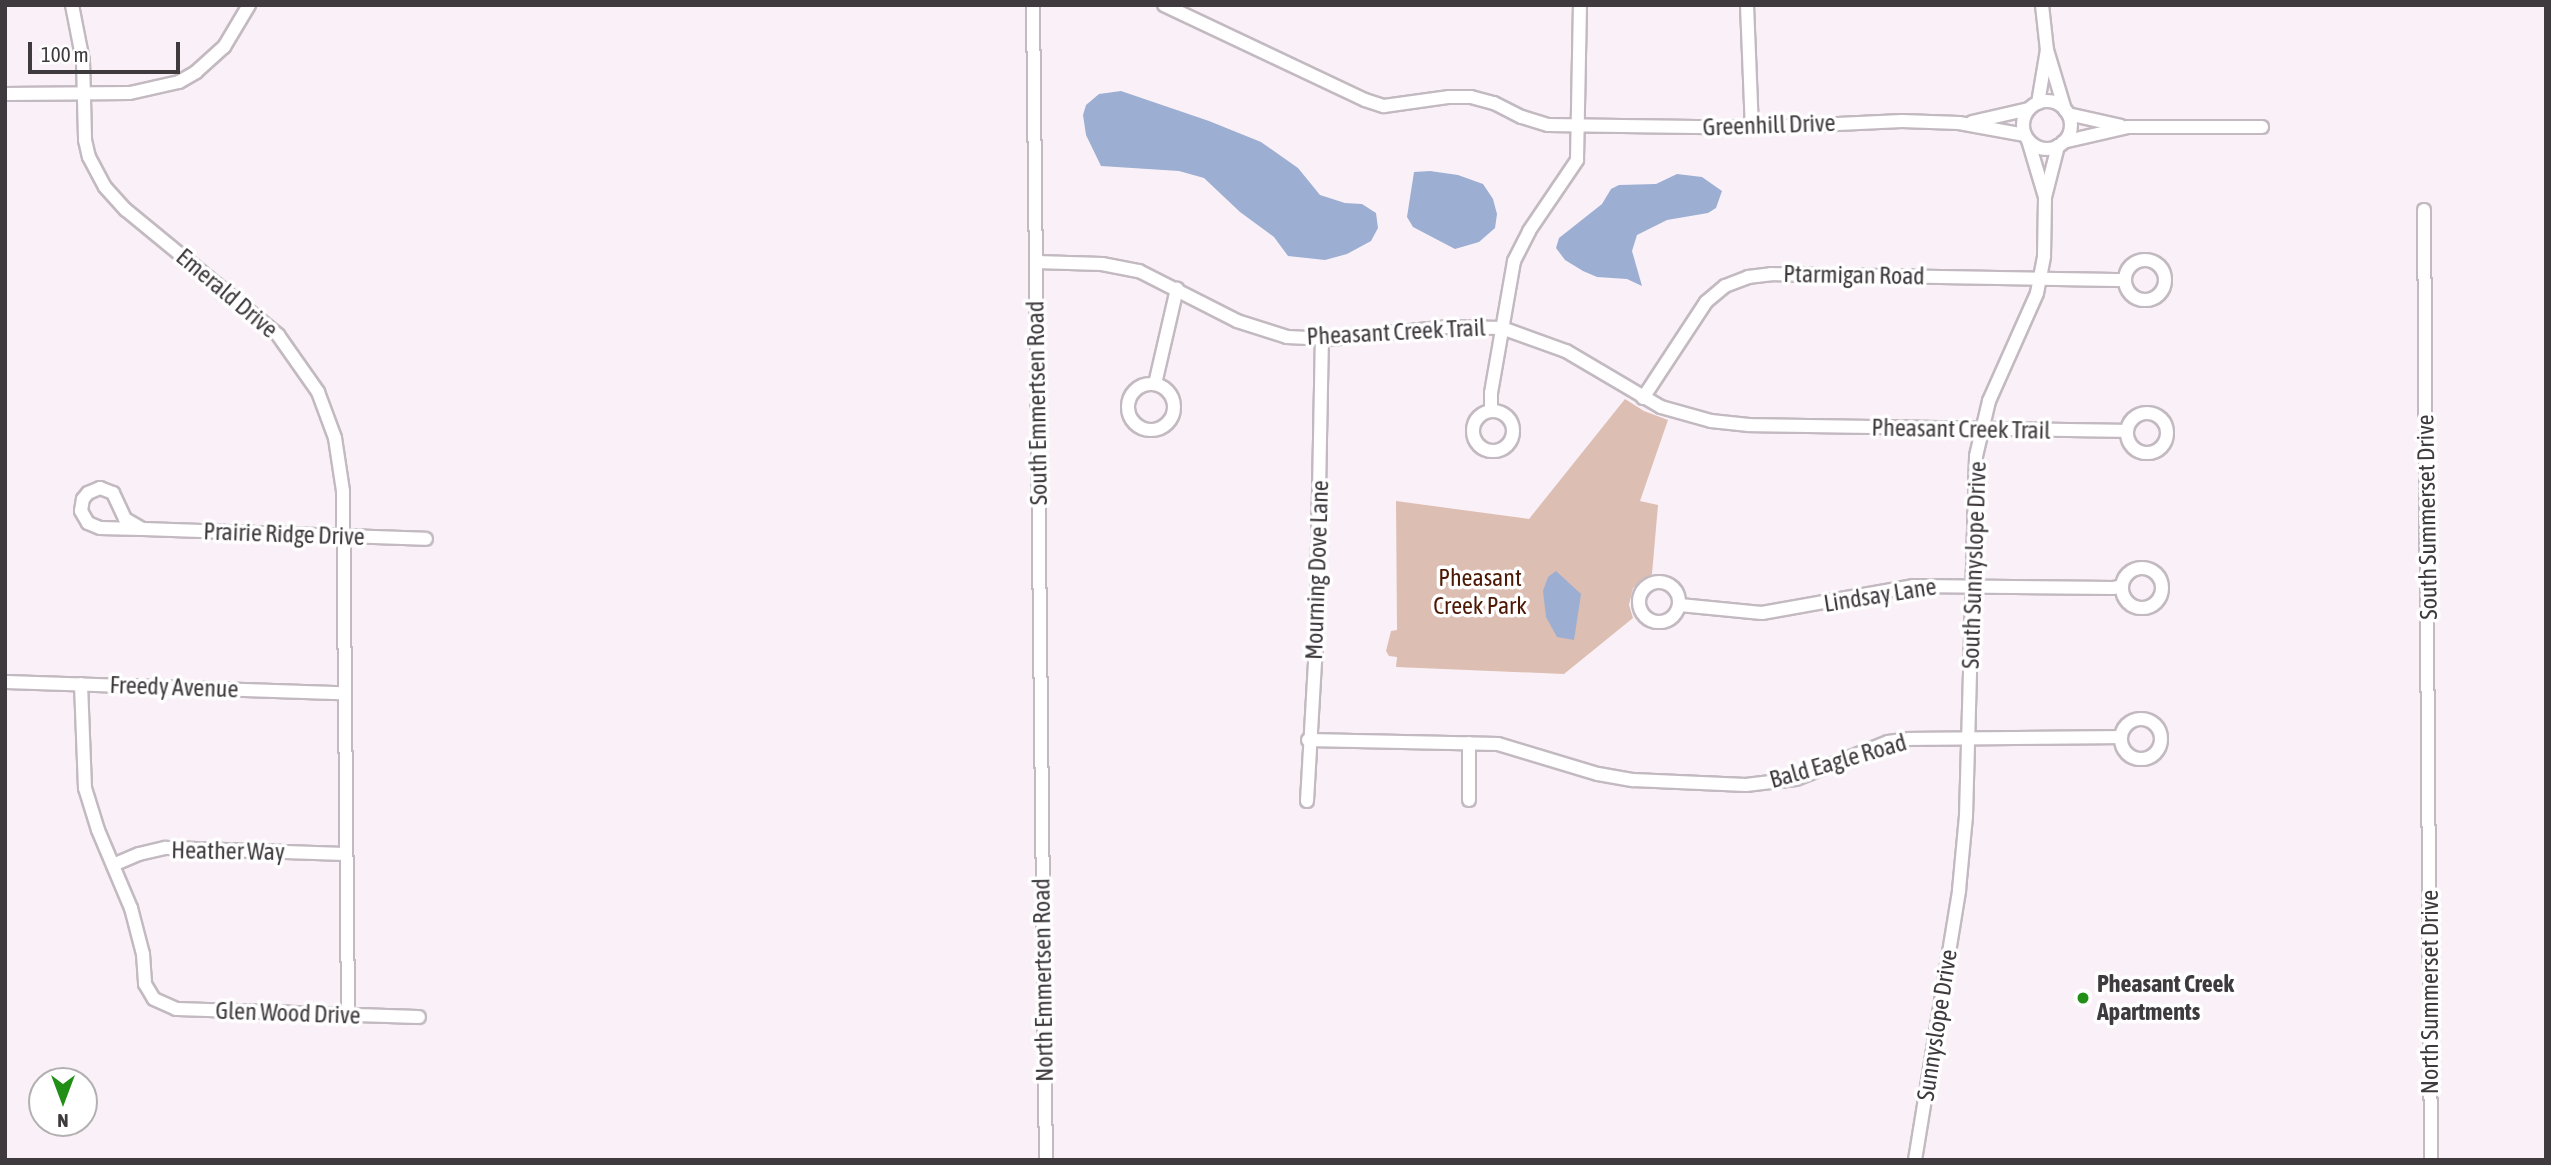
<!DOCTYPE html>
<html>
<head>
<meta charset="utf-8">
<style>
  body { margin:0 }
  #map { position:relative; width:2551px; height:1165px; overflow:hidden; background:#faf1f8; font-family:"Asap Condensed",sans-serif }
  div>[style] { position:absolute }
  .green>* { inset:0; background:#ddbeb3 }
  .water>* { inset:0; background:#9caed1 }
  .roads { filter:drop-shadow(2px 0 #c3bac1) drop-shadow(-2px 0 #c3bac1) drop-shadow(0 2px #c3bac1) drop-shadow(0 -2px #c3bac1) }
  .minor>* { height:12px; margin:-6px; padding:0 6px; transform-origin:6px; border-radius:6px; background:#fff }
  .minor>.ring { margin:-6px; padding:0; box-sizing:content-box; background:none; border:12px solid #fff; border-radius:50% }
  .dots>* { width:19px; height:19px; translate:-50% -50%; box-sizing:border-box; border:4px solid #fff; border-radius:50% }
  span { translate:-50% -50%; white-space:nowrap; text-align:center; line-height:1.15; -webkit-text-stroke:7px #fff; paint-order:stroke }
  .street-label { font-size:24px; color:#3e3a3d }
  .park-label { font-size:24px; color:#4d1804 }
  .poi-label { font-size:24px; color:#3e3a3d; font-weight:700 }
  .left { translate:0 -50%; text-align:left }
  .frame { position:absolute; inset:0; border:7px solid #3e3a3d; pointer-events:none }
  .north { position:absolute; left:28px; top:1067px; width:70px; height:70px; box-sizing:border-box; background:#fff; border:2px solid #b2b0b1; border-radius:50%; rotate:180deg; font-size:19px; font-weight:700; line-height:28px; text-align:center; color:#3e3a3d }
  .north::after { content:''; display:block; margin:auto; width:24px; height:32px; background:#218f16; clip-path:polygon(50% 0,100% 100%,50% 72%,0 100%) }
  .scale { position:absolute; left:28px; top:42px; width:152px; height:32px; box-sizing:border-box; border:4px solid #3e3a3d; border-top:0; padding-left:9px; font-size:21px; line-height:24px; white-space:nowrap; color:#3e3a3d; -webkit-text-stroke:5px #fff; paint-order:stroke }
</style>
</head>
<body>
<div id="map">
  <div class="green">
    <div style="clip-path:polygon(1625px 399px,1644px 411px,1668px 420px,1640px 501px,1658px 505px,1652px 574px,1633px 588px,1629px 605px,1633px 618px,1564px 674px,1396px 667px,1397px 657px,1389px 656px,1386px 651px,1391px 631px,1397px 630px,1396px 501px,1529px 519px)"></div>
  </div>
  <div class="water">
    <div style="clip-path:polygon(1121px 91px,1209px 121px,1261px 142px,1298px 168px,1320px 195px,1345px 203px,1362px 204px,1376px 213px,1378px 228px,1371px 241px,1347px 254px,1325px 260px,1288px 256px,1274px 237px,1240px 212px,1204px 178px,1179px 171px,1101px 166px,1086px 135px,1083px 115px,1086px 105px,1099px 94px)"></div>
    <div style="clip-path:polygon(1430px 171px,1458px 175px,1483px 184px,1493px 199px,1497px 214px,1495px 228px,1479px 242px,1455px 249px,1413px 227px,1407px 217px,1414px 172px)"></div>
    <div style="clip-path:polygon(1677px 174px,1702px 177px,1722px 191px,1716px 208px,1708px 213px,1667px 220px,1637px 235px,1632px 251px,1642px 286px,1627px 279px,1597px 277px,1583px 271px,1565px 260px,1556px 248px,1559px 238px,1602px 204px,1611px 189px,1619px 185px,1656px 184px)"></div>
    <div style="clip-path:polygon(1556px 571px,1581px 594px,1574px 640px,1557px 637px,1546px 617px,1543px 591px,1548px 577px)"></div>
  </div>
  <div class="roads">
    <div class="minor">
      <div style="left:72px;top:5px;width:57px;rotate:78.9deg"></div>
      <div style="left:83px;top:61px;width:79px;rotate:88.5deg"></div>
      <div style="left:85px;top:140px;width:17px;rotate:77deg"></div>
      <div style="left:89px;top:157px;width:34px;rotate:62deg"></div>
      <div style="left:105px;top:187px;width:31px;rotate:48deg"></div>
      <div style="left:126px;top:210px;width:197px;rotate:39.4deg"></div>
      <div style="left:278px;top:335px;width:70px;rotate:54.9deg"></div>
      <div style="left:318px;top:392px;width:49px;rotate:69.7deg"></div>
      <div style="left:335px;top:438px;width:54px;rotate:81.4deg"></div>
      <div style="left:343px;top:491px;width:524px;rotate:89.45deg"></div>
      <div style="left:1033px;top:5px;width:1155px;rotate:89.36deg"></div>
      <div style="left:1164px;top:5px;width:222px;rotate:25.3deg"></div>
      <div style="left:1365px;top:100px;width:20px;rotate:18deg"></div>
      <div style="left:1384px;top:106px;width:66px;rotate:-7.9deg"></div>
      <div style="left:1449px;top:97px;width:22px"></div>
      <div style="left:1471px;top:97px;width:24px;rotate:15deg"></div>
      <div style="left:1494px;top:103px;width:31px;rotate:27deg"></div>
      <div style="left:1522px;top:117px;width:27px;rotate:17deg"></div>
      <div style="left:1548px;top:125px;width:204px;rotate:0.8deg"></div>
      <div style="left:1752px;top:128px;width:150px;rotate:-2.7deg"></div>
      <div style="left:1902px;top:121px;width:57px;rotate:2deg"></div>
      <div style="left:1959px;top:123px;width:67px;rotate:10.3deg"></div>
      <div style="left:1747px;top:5px;width:123px;rotate:87.7deg"></div>
      <div style="left:2042px;top:5px;width:45px;rotate:83.7deg"></div>
      <div style="left:2047px;top:50px;width:63px;rotate:73.3deg"></div>
      <div style="left:5px;top:94px;width:125px;rotate:-0.5deg"></div>
      <div style="left:130px;top:93px;width:50px;rotate:-12.7deg"></div>
      <div style="left:179px;top:82px;width:20px;rotate:-30deg"></div>
      <div style="left:196px;top:72px;width:38px;rotate:-42deg"></div>
      <div style="left:224px;top:47px;width:49px;rotate:-59.2deg"></div>
      <div class="ring" style="left:2023px;top:101px;width:36px;height:36px"></div>
      <div style="left:2038px;top:103px;width:54px;rotate:-80.4deg"></div>
      <div style="left:2068px;top:114px;width:54px;rotate:12.8deg"></div>
      <div style="left:1972px;top:122px;width:58px;rotate:-12.8deg"></div>
      <div style="left:2028px;top:140px;width:59px;rotate:73.4deg"></div>
      <div style="left:2063px;top:142px;width:67px;rotate:-13deg"></div>
      <div style="left:2128px;top:127px;width:134px"></div>
      <div style="left:2424px;top:210px;width:950px;rotate:89.58deg"></div>
      <div class="ring" style="left:2125px;top:260px;width:28px;height:28px"></div>
      <div style="left:1036px;top:262px;width:66px;rotate:1.7deg"></div>
      <div style="left:1102px;top:264px;width:38px;rotate:11deg"></div>
      <div style="left:1139px;top:271px;width:110px;rotate:27deg"></div>
      <div style="left:1237px;top:321px;width:52px;rotate:17.7deg"></div>
      <div style="left:1287px;top:337px;width:43px;rotate:2.7deg"></div>
      <div style="left:1330px;top:339px;width:120px;rotate:-5.8deg"></div>
      <div style="left:1449px;top:327px;width:53px;rotate:1.1deg"></div>
      <div style="left:1502px;top:328px;width:68px;rotate:19.8deg"></div>
      <div style="left:1566px;top:351px;width:110px;rotate:30.5deg"></div>
      <div style="left:1661px;top:407px;width:52px;rotate:15.6deg"></div>
      <div style="left:1711px;top:421px;width:38px;rotate:6deg"></div>
      <div style="left:1749px;top:425px;width:378px;rotate:0.9deg"></div>
      <div class="ring" style="left:1128px;top:384px;width:34px;height:34px"></div>
      <div style="left:1155px;top:384px;width:98px;rotate:-77deg"></div>
      <div style="left:1643px;top:398px;width:115px;rotate:-56.7deg"></div>
      <div style="left:1706px;top:302px;width:25px;rotate:-40deg"></div>
      <div style="left:1725px;top:286px;width:25px;rotate:-21deg"></div>
      <div style="left:1748px;top:277px;width:23px;rotate:-7deg"></div>
      <div style="left:1771px;top:274px;width:353px;rotate:1deg"></div>
      <div class="ring" style="left:1473px;top:411px;width:28px;height:28px"></div>
      <div style="left:1491px;top:411px;width:18px;rotate:-90deg"></div>
      <div style="left:1491px;top:393px;width:134px;rotate:-80.1deg"></div>
      <div style="left:1514px;top:261px;width:34px;rotate:-63deg"></div>
      <div style="left:1529px;top:231px;width:86px;rotate:-55.9deg"></div>
      <div style="left:1577px;top:160px;width:155px;rotate:-88.9deg"></div>
      <div class="ring" style="left:2127px;top:413px;width:28px;height:28px"></div>
      <div style="left:100px;top:488px;width:14px;rotate:21deg"></div>
      <div style="left:113px;top:493px;width:29px;rotate:65deg"></div>
      <div style="left:125px;top:519px;width:20px;rotate:30deg"></div>
      <div style="left:142px;top:529px;width:42px;rotate:-178.6deg"></div>
      <div style="left:100px;top:528px;width:13px;rotate:-157deg"></div>
      <div style="left:88px;top:523px;width:14px;rotate:-120deg"></div>
      <div style="left:81px;top:511px;width:12px;rotate:-81deg"></div>
      <div style="left:83px;top:499px;width:8px;rotate:-50deg"></div>
      <div style="left:88px;top:493px;width:13px;rotate:-23deg"></div>
      <div style="left:142px;top:529px;width:284px;rotate:2deg"></div>
      <div class="ring" style="left:2122px;top:568px;width:28px;height:28px"></div>
      <div class="ring" style="left:1639px;top:582px;width:28px;height:28px"></div>
      <div style="left:1680px;top:605px;width:82px;rotate:5.6deg"></div>
      <div style="left:1762px;top:613px;width:153px;rotate:-10.1deg"></div>
      <div style="left:1913px;top:586px;width:200px;rotate:0.6deg"></div>
      <div style="left:2113px;top:588px;width:9px;rotate:-13deg"></div>
      <div style="left:5px;top:682px;width:338px;rotate:1.9deg"></div>
      <div style="left:81px;top:684px;width:104px;rotate:87.8deg"></div>
      <div style="left:85px;top:788px;width:44px;rotate:72.8deg"></div>
      <div style="left:98px;top:830px;width:85px;rotate:67.1deg"></div>
      <div style="left:131px;top:908px;width:48px;rotate:75.4deg"></div>
      <div style="left:143px;top:954px;width:30px;rotate:86deg"></div>
      <div style="left:145px;top:984px;width:17px;rotate:59deg"></div>
      <div style="left:154px;top:999px;width:24px;rotate:24deg"></div>
      <div style="left:176px;top:1009px;width:243px;rotate:1.9deg"></div>
      <div class="ring" style="left:2121px;top:719px;width:28px;height:28px"></div>
      <div style="left:1308px;top:740px;width:190px;rotate:1.2deg"></div>
      <div style="left:1498px;top:744px;width:104px;rotate:16.7deg"></div>
      <div style="left:1598px;top:774px;width:36px;rotate:10deg"></div>
      <div style="left:1633px;top:780px;width:113px;rotate:2.5deg"></div>
      <div style="left:1746px;top:785px;width:50px;rotate:-6.8deg"></div>
      <div style="left:1796px;top:779px;width:99px;rotate:-21.9deg"></div>
      <div style="left:1888px;top:742px;width:21px;rotate:-8deg"></div>
      <div style="left:1909px;top:739px;width:212px;rotate:-0.5deg"></div>
      <div style="left:1469px;top:800px;width:57px;rotate:-90deg"></div>
      <div style="left:1307px;top:801px;width:154px;rotate:-86.7deg"></div>
      <div style="left:1316px;top:647px;width:307px;rotate:-88.9deg"></div>
      <div style="left:113px;top:865px;width:28px;rotate:-23deg"></div>
      <div style="left:139px;top:854px;width:28px;rotate:-13deg"></div>
      <div style="left:166px;top:848px;width:180px;rotate:1.9deg"></div>
      <div style="left:1915px;top:1160px;width:274px;rotate:-80.7deg"></div>
      <div style="left:1959px;top:890px;width:74px;rotate:-84.6deg"></div>
      <div style="left:1966px;top:816px;width:360px;rotate:-88.4deg"></div>
      <div style="left:1976px;top:456px;width:57px;rotate:-76.7deg"></div>
      <div style="left:1989px;top:401px;width:118px;rotate:-66deg"></div>
      <div style="left:2037px;top:293px;width:38px;rotate:-79deg"></div>
      <div style="left:2044px;top:256px;width:59px;rotate:-89deg"></div>
      <div style="left:2045px;top:197px;width:53px;rotate:-75.7deg"></div>
    </div>
  </div>
  <div class="dots">
    <div style="left:2083px;top:998px;background:#218f16"></div>
  </div>
  <div class="street-label">
    <span style="left:1769px;top:125px;rotate:-2deg">Greenhill Drive</span>
    <span style="left:1854px;top:275px;rotate:1deg">Ptarmigan Road</span>
    <span style="left:227px;top:293px;rotate:40deg">Emerald Drive</span>
    <span style="left:1396px;top:332px;rotate:-3deg">Pheasant Creek Trail</span>
    <span style="left:1037px;top:403px;rotate:-91deg">South Emmertsen Road</span>
    <span style="left:1961px;top:429px;rotate:1deg">Pheasant Creek Trail</span>
    <span style="left:2427px;top:517px;rotate:-91deg">South Summerset Drive</span>
    <span style="left:284px;top:534px;rotate:2deg">Prairie Ridge Drive</span>
    <span style="left:1974px;top:565px;rotate:-88deg">South Sunnyslope Drive</span>
    <span style="left:1317px;top:570px;rotate:-88deg">Mourning Dove Lane</span>
    <span style="left:1880px;top:595px;rotate:-9deg">Lindsay Lane</span>
    <span style="left:174px;top:687px;rotate:2deg">Freedy Avenue</span>
    <span style="left:1838px;top:761px;rotate:-16deg">Bald Eagle Road</span>
    <span style="left:228px;top:851px;rotate:1deg">Heather Way</span>
    <span style="left:1043px;top:980px;rotate:-91deg">North Emmertsen Road</span>
    <span style="left:2430px;top:992px;rotate:-90deg">North Summerset Drive</span>
    <span style="left:288px;top:1013px;rotate:2deg">Glen Wood Drive</span>
    <span style="left:1937px;top:1025px;rotate:-81deg">Sunnyslope Drive</span>
  </div>
  <div class="park-label">
    <span style="left:1480px;top:592px">Pheasant<br>Creek Park</span>
  </div>
  <div class="poi-label">
    <span class="left" style="left:2097px;top:998px">Pheasant Creek<br>Apartments</span>
  </div>
  <div class="frame"></div>
  <div class="north">N</div>
  <div class="scale">100 m</div>
</div>
</body>
</html>
